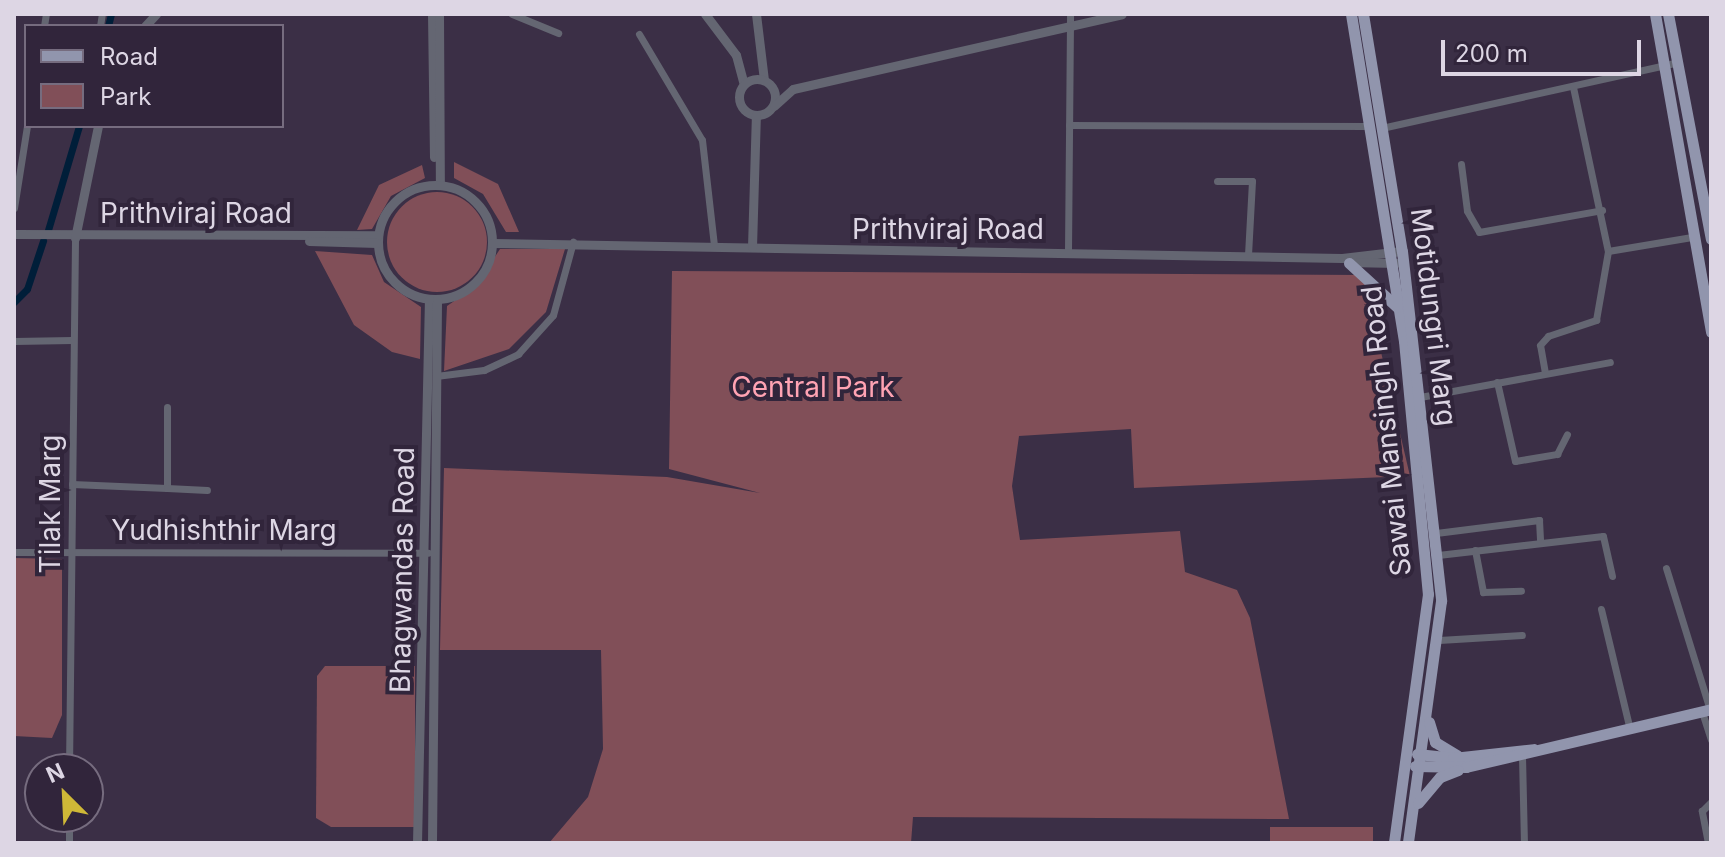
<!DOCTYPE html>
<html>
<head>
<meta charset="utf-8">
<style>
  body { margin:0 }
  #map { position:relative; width:1725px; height:857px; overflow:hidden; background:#3b2f46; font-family:Inter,sans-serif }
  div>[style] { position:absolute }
  .green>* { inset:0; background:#814f58; transform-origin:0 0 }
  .round { border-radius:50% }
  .canal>* { height:7px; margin:-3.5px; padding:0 3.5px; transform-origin:3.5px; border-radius:3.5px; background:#001e39 }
  .minor>* { height:7px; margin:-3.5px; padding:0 3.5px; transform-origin:3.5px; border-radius:3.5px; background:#646672 }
  .tertiary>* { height:9px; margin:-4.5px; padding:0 4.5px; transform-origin:4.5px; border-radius:4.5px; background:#646672 }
  .tertiary>.ring { margin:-4.5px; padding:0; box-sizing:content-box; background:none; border:9px solid #646672; border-radius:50% }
  .primary>* { height:11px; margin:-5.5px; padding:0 5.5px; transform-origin:5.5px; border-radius:5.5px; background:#9195ad }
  span { translate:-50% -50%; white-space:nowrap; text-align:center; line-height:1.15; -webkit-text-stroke:8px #31253b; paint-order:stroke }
  .street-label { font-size:28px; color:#ddd6e4 }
  .park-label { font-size:28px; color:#ffa3b3 }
  .frame { position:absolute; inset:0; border:16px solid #ddd6e4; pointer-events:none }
  .legend { position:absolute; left:24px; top:24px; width:260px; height:104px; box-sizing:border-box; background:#31253b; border:2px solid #766c7f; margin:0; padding:10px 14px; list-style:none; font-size:24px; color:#ddd6e4 }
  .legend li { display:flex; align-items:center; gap:16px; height:40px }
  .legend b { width:40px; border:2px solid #766c7f }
  .north { position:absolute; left:24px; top:753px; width:80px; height:80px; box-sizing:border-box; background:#31253b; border:2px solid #766c7f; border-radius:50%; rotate:336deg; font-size:22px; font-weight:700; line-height:32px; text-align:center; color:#ddd6e4 }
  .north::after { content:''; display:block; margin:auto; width:28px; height:36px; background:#cfb837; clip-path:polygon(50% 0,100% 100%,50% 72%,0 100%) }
  .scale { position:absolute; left:1441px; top:40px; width:200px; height:36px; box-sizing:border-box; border:4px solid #ddd6e4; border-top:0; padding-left:10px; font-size:24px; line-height:28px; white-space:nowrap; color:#ddd6e4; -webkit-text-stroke:6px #31253b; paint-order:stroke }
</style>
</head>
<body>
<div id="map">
  <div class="green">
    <div style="clip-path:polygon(454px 162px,498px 184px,519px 232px,506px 232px,483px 194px,454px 178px)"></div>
    <div style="clip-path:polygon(422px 165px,425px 178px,391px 196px,372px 229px,357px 230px,379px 185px)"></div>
    <div class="round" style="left:387px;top:192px;width:100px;height:100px"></div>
    <div style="clip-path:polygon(500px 249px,565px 249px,546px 312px,509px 349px,444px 371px,447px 306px,476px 286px)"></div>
    <div style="clip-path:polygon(315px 251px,372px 255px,384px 282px,421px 307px,420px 359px,392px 352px,354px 325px)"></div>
    <div style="clip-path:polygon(672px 271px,1363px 275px,1410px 476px,1134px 488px,1131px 429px,1019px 436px,1012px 486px,1020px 540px,1180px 531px,1185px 572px,1237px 590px,1250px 618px,1289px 819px,913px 817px,911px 843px,549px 843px,588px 797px,603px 749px,601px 650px,440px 650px,444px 468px,667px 477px,760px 493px,669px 469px)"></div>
    <div style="clip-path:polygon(14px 558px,62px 559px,62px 715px,52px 738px,14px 736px)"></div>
    <div style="clip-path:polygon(325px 666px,415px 666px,415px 827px,331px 827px,316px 818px,317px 676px)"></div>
    <div style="left:1270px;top:827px;width:103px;height:16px"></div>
  </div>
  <div class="canal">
    <div style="left:108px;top:26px;width:12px;rotate:-76deg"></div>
    <div style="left:48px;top:230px;width:109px;rotate:-73.4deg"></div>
    <div style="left:14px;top:302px;width:18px;rotate:-45deg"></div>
    <div style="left:27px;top:289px;width:51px;rotate:-71.6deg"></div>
  </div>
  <div class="minor">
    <div style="left:512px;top:14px;width:50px;rotate:22.4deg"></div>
    <div style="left:44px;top:26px;width:12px;rotate:-81deg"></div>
    <div style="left:100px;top:26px;width:12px;rotate:-81deg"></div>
    <div style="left:639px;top:34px;width:123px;rotate:59.3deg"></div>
    <div style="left:702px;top:140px;width:107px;rotate:83.5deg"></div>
    <div style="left:1573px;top:87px;width:168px;rotate:78deg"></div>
    <div style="left:1608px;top:251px;width:85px;rotate:-9.5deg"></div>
    <div style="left:1069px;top:125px;width:300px;rotate:0.2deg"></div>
    <div style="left:1386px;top:127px;width:299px;rotate:-12.5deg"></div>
    <div style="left:1461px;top:164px;width:47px;rotate:82.7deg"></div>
    <div style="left:1467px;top:211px;width:24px;rotate:60deg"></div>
    <div style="left:1479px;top:232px;width:125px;rotate:-10.1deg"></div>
    <div style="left:1217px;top:181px;width:35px"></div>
    <div style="left:1252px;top:181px;width:74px;rotate:93.1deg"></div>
    <div style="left:14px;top:208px;width:83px;rotate:-81deg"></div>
    <div style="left:1068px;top:251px;width:237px;rotate:-89.5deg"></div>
    <div style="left:14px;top:341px;width:58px;rotate:-1deg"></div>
    <div style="left:1545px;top:373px;width:28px;rotate:-100deg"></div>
    <div style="left:1540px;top:345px;width:12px;rotate:-48deg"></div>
    <div style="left:1548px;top:336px;width:51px;rotate:-18.4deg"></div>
    <div style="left:1596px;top:320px;width:70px;rotate:-80.1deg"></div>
    <div style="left:436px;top:376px;width:48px;rotate:-7.1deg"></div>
    <div style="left:484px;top:370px;width:38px;rotate:-25deg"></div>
    <div style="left:518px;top:354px;width:52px;rotate:-48.1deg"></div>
    <div style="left:553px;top:315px;width:76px;rotate:-74.7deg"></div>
    <div style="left:1497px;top:382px;width:81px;rotate:77.2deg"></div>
    <div style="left:1515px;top:461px;width:43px;rotate:-9.5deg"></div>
    <div style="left:1557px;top:454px;width:22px;rotate:-63deg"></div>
    <div style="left:1420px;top:397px;width:193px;rotate:-10.4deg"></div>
    <div style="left:72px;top:484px;width:95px;rotate:2.4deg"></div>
    <div style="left:167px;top:488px;width:81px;rotate:-90deg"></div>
    <div style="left:167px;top:488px;width:40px;rotate:2.9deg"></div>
    <div style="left:1436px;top:533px;width:104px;rotate:-7.2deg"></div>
    <div style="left:1539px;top:520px;width:21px;rotate:87deg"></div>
    <div style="left:1475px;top:550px;width:43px;rotate:79.2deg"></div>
    <div style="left:1483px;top:592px;width:38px;rotate:-2deg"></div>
    <div style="left:14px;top:552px;width:414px;rotate:0.1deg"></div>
    <div style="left:1438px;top:555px;width:166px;rotate:-6.6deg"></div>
    <div style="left:1603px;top:536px;width:41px;rotate:77.3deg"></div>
    <div style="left:1666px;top:568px;width:149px;rotate:72.8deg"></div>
    <div style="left:1601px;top:609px;width:124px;rotate:76.5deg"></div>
    <div style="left:1439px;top:640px;width:83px;rotate:-3.4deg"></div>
    <div style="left:1702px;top:712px;width:29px;rotate:72deg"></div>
    <div style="left:1522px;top:756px;width:87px;rotate:88.7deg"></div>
    <div style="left:69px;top:769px;width:531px;rotate:-89.35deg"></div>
    <div style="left:69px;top:817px;width:26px;rotate:90deg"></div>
    <div style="left:1708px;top:843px;width:33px;rotate:-101deg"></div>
    <div style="left:1702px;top:811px;width:13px;rotate:-45deg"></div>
  </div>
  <div class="tertiary">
    <div style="left:432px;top:14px;width:143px;rotate:89.2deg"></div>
    <div style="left:439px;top:14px;width:171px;rotate:89.7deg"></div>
    <div style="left:705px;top:14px;width:51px;rotate:52.9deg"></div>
    <div style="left:736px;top:55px;width:30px;rotate:75deg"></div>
    <div style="left:756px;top:14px;width:66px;rotate:83.1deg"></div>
    <div style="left:145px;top:26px;width:16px;rotate:-47deg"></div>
    <div class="ring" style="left:739px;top:79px;width:27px;height:27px"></div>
    <div style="left:774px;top:106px;width:25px;rotate:-42deg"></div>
    <div style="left:793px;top:89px;width:337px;rotate:-12.8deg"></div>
    <div class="ring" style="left:378px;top:185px;width:105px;height:105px"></div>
    <div style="left:14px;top:234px;width:364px;rotate:0.2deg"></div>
    <div style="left:75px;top:238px;width:114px;rotate:-78.4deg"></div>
    <div style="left:309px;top:241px;width:68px;rotate:1.7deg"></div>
    <div style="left:492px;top:243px;width:850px;rotate:1.01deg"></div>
    <div style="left:1342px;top:258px;width:60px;rotate:-6.7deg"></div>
    <div style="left:752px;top:247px;width:132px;rotate:-88.3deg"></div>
    <div style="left:1348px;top:262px;width:48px;rotate:1.2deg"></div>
    <div style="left:417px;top:843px;width:544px;rotate:-88.74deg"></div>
    <div style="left:432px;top:843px;width:544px;rotate:-89.47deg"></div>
  </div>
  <div class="primary">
    <div style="left:1351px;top:14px;width:331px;rotate:80.8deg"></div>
    <div style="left:1404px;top:341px;width:254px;rotate:84.6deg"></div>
    <div style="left:1428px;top:594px;width:251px;rotate:97.8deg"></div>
    <div style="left:1363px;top:14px;width:240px;rotate:80.7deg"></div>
    <div style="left:1402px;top:251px;width:352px;rotate:83.6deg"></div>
    <div style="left:1441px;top:601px;width:244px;rotate:97.8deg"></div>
    <div style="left:1655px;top:14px;width:323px;rotate:80deg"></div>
    <div style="left:1668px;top:14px;width:229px;rotate:79.2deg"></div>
    <div style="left:1349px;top:263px;width:65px;rotate:42.5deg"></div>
    <div style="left:1429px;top:722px;width:21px;rotate:73deg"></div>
    <div style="left:1435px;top:742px;width:26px;rotate:31deg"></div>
    <div style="left:1417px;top:754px;width:36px;rotate:6deg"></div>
    <div style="left:1453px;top:758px;width:81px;rotate:-6.3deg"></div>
    <div style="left:1415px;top:766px;width:51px;rotate:1.1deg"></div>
    <div style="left:1466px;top:767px;width:252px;rotate:-13.3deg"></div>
    <div style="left:1418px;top:803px;width:34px;rotate:-50deg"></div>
    <div style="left:1440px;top:777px;width:19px;rotate:-21deg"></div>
  </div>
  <div class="street-label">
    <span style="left:196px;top:213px">Prithviraj Road</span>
    <span style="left:948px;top:229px">Prithviraj Road</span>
    <span style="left:1434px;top:317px;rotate:83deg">Motidungri Marg</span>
    <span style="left:1386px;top:431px;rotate:-96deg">Sawai Mansingh Road</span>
    <span style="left:50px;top:504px;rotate:-90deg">Tilak Marg</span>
    <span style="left:224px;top:530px">Yudhishthir Marg</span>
    <span style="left:402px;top:570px;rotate:-89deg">Bhagwandas Road</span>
  </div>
  <div class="park-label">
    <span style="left:813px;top:387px">Central Park</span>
  </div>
  <div class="frame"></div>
  <ul class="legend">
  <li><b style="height:10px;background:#9195ad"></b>Road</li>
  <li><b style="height:22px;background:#814f58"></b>Park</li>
  </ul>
  <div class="north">N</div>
  <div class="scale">200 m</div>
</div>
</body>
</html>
